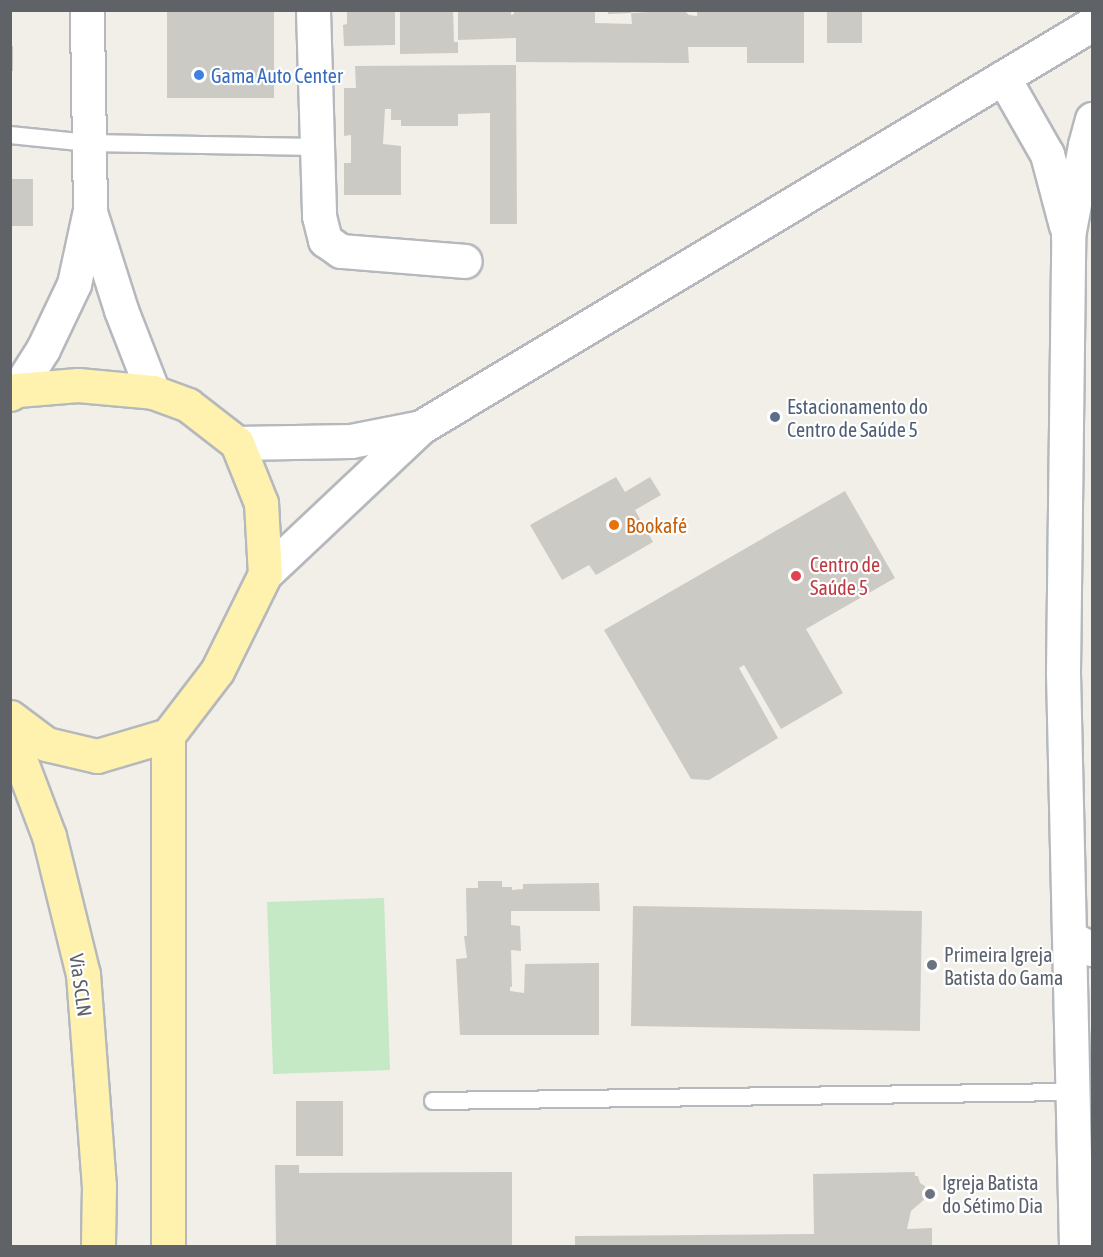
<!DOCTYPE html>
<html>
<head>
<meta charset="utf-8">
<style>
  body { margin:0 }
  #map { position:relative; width:1103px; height:1257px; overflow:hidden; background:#f1efe8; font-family:"Asap Condensed",sans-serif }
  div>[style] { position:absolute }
  .green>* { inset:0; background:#c5e8c5; transform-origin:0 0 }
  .building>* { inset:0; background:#cccac5; transform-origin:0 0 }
  .roads { filter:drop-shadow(2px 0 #b5b8bc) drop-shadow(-2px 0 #b5b8bc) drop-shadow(0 2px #b5b8bc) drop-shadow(0 -2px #b5b8bc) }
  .lane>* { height:16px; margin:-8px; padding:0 8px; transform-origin:8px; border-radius:8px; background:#fff }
  .street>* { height:33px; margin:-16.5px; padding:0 16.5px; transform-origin:16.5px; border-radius:16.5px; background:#fff }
  .secondary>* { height:33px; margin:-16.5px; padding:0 16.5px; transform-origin:16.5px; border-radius:16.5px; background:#fff }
  .primary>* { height:33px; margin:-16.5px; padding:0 16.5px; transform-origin:16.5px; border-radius:16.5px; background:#fff2af }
  .dots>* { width:16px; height:16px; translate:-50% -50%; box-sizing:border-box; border:3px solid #fff; border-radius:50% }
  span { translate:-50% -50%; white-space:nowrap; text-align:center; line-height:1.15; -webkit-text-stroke:4.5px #fff; paint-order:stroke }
  .shop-label { font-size:20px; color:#366cbe }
  .left { translate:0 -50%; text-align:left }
  .service-label { font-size:20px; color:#4e5e75 }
  .food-label { font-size:20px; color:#c56008 }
  .health-label { font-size:20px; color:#be3a42 }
  .worship-label { font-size:20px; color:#5b616d }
  .street-label { font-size:20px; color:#5f6368 }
  .frame { position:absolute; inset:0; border:12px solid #5f6368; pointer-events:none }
</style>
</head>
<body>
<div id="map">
  <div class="green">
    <div style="left:384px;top:898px;width:172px;height:117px;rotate:88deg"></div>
  </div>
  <div class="building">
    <div style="left:167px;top:10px;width:107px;height:88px"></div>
    <div style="clip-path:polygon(347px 10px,395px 10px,395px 45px,344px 46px,343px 25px,347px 24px)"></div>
    <div style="clip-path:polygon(400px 10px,453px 10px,454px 42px,458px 42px,458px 53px,400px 54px)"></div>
    <div style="clip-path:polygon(458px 10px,511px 10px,511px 15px,514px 14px,514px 10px,595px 10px,595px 23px,632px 24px,631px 13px,608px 14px,608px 10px,631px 10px,631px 13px,684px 10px,689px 15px,697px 16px,697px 10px,804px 10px,804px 63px,747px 63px,747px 47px,688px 47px,689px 63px,516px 62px,516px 38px,458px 40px)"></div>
    <div style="left:827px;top:10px;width:35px;height:33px"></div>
    <div style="left:10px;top:46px;width:3px;height:25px"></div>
    <div style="clip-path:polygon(516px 65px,517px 224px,490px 224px,490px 113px,458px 114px,458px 126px,401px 126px,401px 120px,391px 120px,391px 109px,385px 109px,383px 144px,401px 146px,401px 195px,344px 195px,344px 163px,351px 163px,351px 135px,344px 136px,344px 88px,356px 88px,355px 66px)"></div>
    <div style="left:10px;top:179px;width:23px;height:47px"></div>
    <div style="clip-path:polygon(616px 477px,625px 492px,650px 477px,661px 495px,635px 510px,653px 542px,596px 575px,589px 565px,562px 580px,530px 525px)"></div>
    <div style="clip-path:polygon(845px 491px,895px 578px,806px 629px,843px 693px,781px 729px,744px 665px,739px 668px,778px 738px,709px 780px,691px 779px,604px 630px)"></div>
    <div style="clip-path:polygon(478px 881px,502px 881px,502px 887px,512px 887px,512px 890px,523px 889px,523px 884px,599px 883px,600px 911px,511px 911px,511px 925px,520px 926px,521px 951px,511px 950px,512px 987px,510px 987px,510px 991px,524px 993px,525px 964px,599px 963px,599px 1035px,460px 1035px,456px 959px,467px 958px,464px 936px,467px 936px,466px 888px,478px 888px)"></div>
    <div style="left:922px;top:911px;width:120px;height:289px;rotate:91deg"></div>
    <div style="left:343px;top:1101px;width:55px;height:47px;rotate:90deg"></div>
    <div style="clip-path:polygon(275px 1165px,299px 1165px,299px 1173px,512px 1172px,512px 1246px,276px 1246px)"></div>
    <div style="clip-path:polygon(915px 1172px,915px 1176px,918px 1176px,920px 1183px,925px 1186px,926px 1198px,911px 1211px,907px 1229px,932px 1228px,932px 1246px,575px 1246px,575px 1236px,814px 1234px,813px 1174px)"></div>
  </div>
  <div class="roads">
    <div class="lane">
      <div style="left:10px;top:135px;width:79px;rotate:5.8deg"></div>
      <div style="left:89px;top:143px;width:228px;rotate:1deg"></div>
      <div style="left:433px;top:1101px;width:639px;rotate:-0.81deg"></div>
    </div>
    <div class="street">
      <div style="left:313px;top:10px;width:206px;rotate:88.3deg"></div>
      <div style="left:319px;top:216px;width:25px;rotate:76deg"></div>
      <div style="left:325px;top:240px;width:19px;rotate:35deg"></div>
      <div style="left:341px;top:251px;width:124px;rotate:4.6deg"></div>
      <div style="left:1071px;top:938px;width:24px;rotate:28deg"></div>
    </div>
    <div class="secondary">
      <div style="left:1003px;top:77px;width:89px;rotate:60.3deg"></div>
      <div style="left:1047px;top:154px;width:74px;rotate:75.2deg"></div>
      <div style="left:90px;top:212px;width:103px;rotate:72.4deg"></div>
      <div style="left:121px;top:310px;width:88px;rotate:68.7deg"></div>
      <div style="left:17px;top:390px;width:49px;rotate:-57.6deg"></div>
      <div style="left:43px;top:349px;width:72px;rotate:-64.5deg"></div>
      <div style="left:74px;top:284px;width:76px;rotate:-77.8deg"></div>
      <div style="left:90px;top:210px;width:200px;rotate:-90.9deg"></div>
      <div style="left:237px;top:443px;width:114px;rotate:-1deg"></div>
      <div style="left:351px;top:441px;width:71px;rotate:-11.3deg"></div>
      <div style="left:265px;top:574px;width:214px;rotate:-43.3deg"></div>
      <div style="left:421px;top:427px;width:783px;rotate:-30.99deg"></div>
      <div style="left:1076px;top:1246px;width:575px;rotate:-91.3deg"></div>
      <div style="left:1063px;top:671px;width:435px;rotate:-89.3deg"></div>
      <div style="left:1068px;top:236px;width:93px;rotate:-79.4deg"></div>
      <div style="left:1085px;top:145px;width:27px;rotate:-75deg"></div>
    </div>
    <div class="primary">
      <div style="left:10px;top:394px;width:8px;rotate:-30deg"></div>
      <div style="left:17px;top:390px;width:61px;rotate:-4.7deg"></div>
      <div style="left:78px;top:385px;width:75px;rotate:5.3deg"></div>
      <div style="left:153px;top:392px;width:37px;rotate:20deg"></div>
      <div style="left:188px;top:405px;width:62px;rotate:37.8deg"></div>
      <div style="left:237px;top:443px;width:65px;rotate:68.2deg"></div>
      <div style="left:261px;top:503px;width:71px;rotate:86.8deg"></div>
      <div style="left:265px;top:574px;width:108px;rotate:116.3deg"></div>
      <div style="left:217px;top:671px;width:81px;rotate:127.4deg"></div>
      <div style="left:168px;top:735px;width:74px;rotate:163.5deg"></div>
      <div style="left:97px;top:756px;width:52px;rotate:-166.8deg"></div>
      <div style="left:46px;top:744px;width:45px;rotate:-143.1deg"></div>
      <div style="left:10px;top:733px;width:110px;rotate:69.3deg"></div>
      <div style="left:49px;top:836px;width:142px;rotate:76.2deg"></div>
      <div style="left:83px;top:974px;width:213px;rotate:85.7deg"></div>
      <div style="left:99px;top:1186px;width:60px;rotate:91deg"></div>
      <div style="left:168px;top:1246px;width:511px;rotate:-90deg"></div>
    </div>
  </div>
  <div class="dots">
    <div style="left:199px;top:75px;background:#3f7fe0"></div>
    <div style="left:775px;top:417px;background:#5c6f8a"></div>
    <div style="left:614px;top:525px;background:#e8710a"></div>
    <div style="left:796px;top:576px;background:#e0444e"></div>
    <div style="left:932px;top:965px;background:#6b7280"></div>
    <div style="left:930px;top:1194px;background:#6b7280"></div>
  </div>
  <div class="shop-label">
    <span class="left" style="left:211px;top:75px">Gama Auto Center</span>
  </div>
  <div class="service-label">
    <span class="left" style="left:787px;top:418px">Estacionamento do<br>Centro de Saúde 5</span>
  </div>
  <div class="food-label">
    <span class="left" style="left:626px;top:525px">Bookafé</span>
  </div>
  <div class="health-label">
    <span class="left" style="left:810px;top:576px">Centro de<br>Saúde 5</span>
  </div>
  <div class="worship-label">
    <span class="left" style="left:944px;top:966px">Primeira Igreja<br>Batista do Gama</span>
    <span class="left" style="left:942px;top:1194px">Igreja Batista<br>do Sétimo Dia</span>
  </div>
  <div class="street-label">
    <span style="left:81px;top:985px;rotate:82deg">Via SCLN</span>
  </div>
  <div class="frame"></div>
</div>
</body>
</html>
